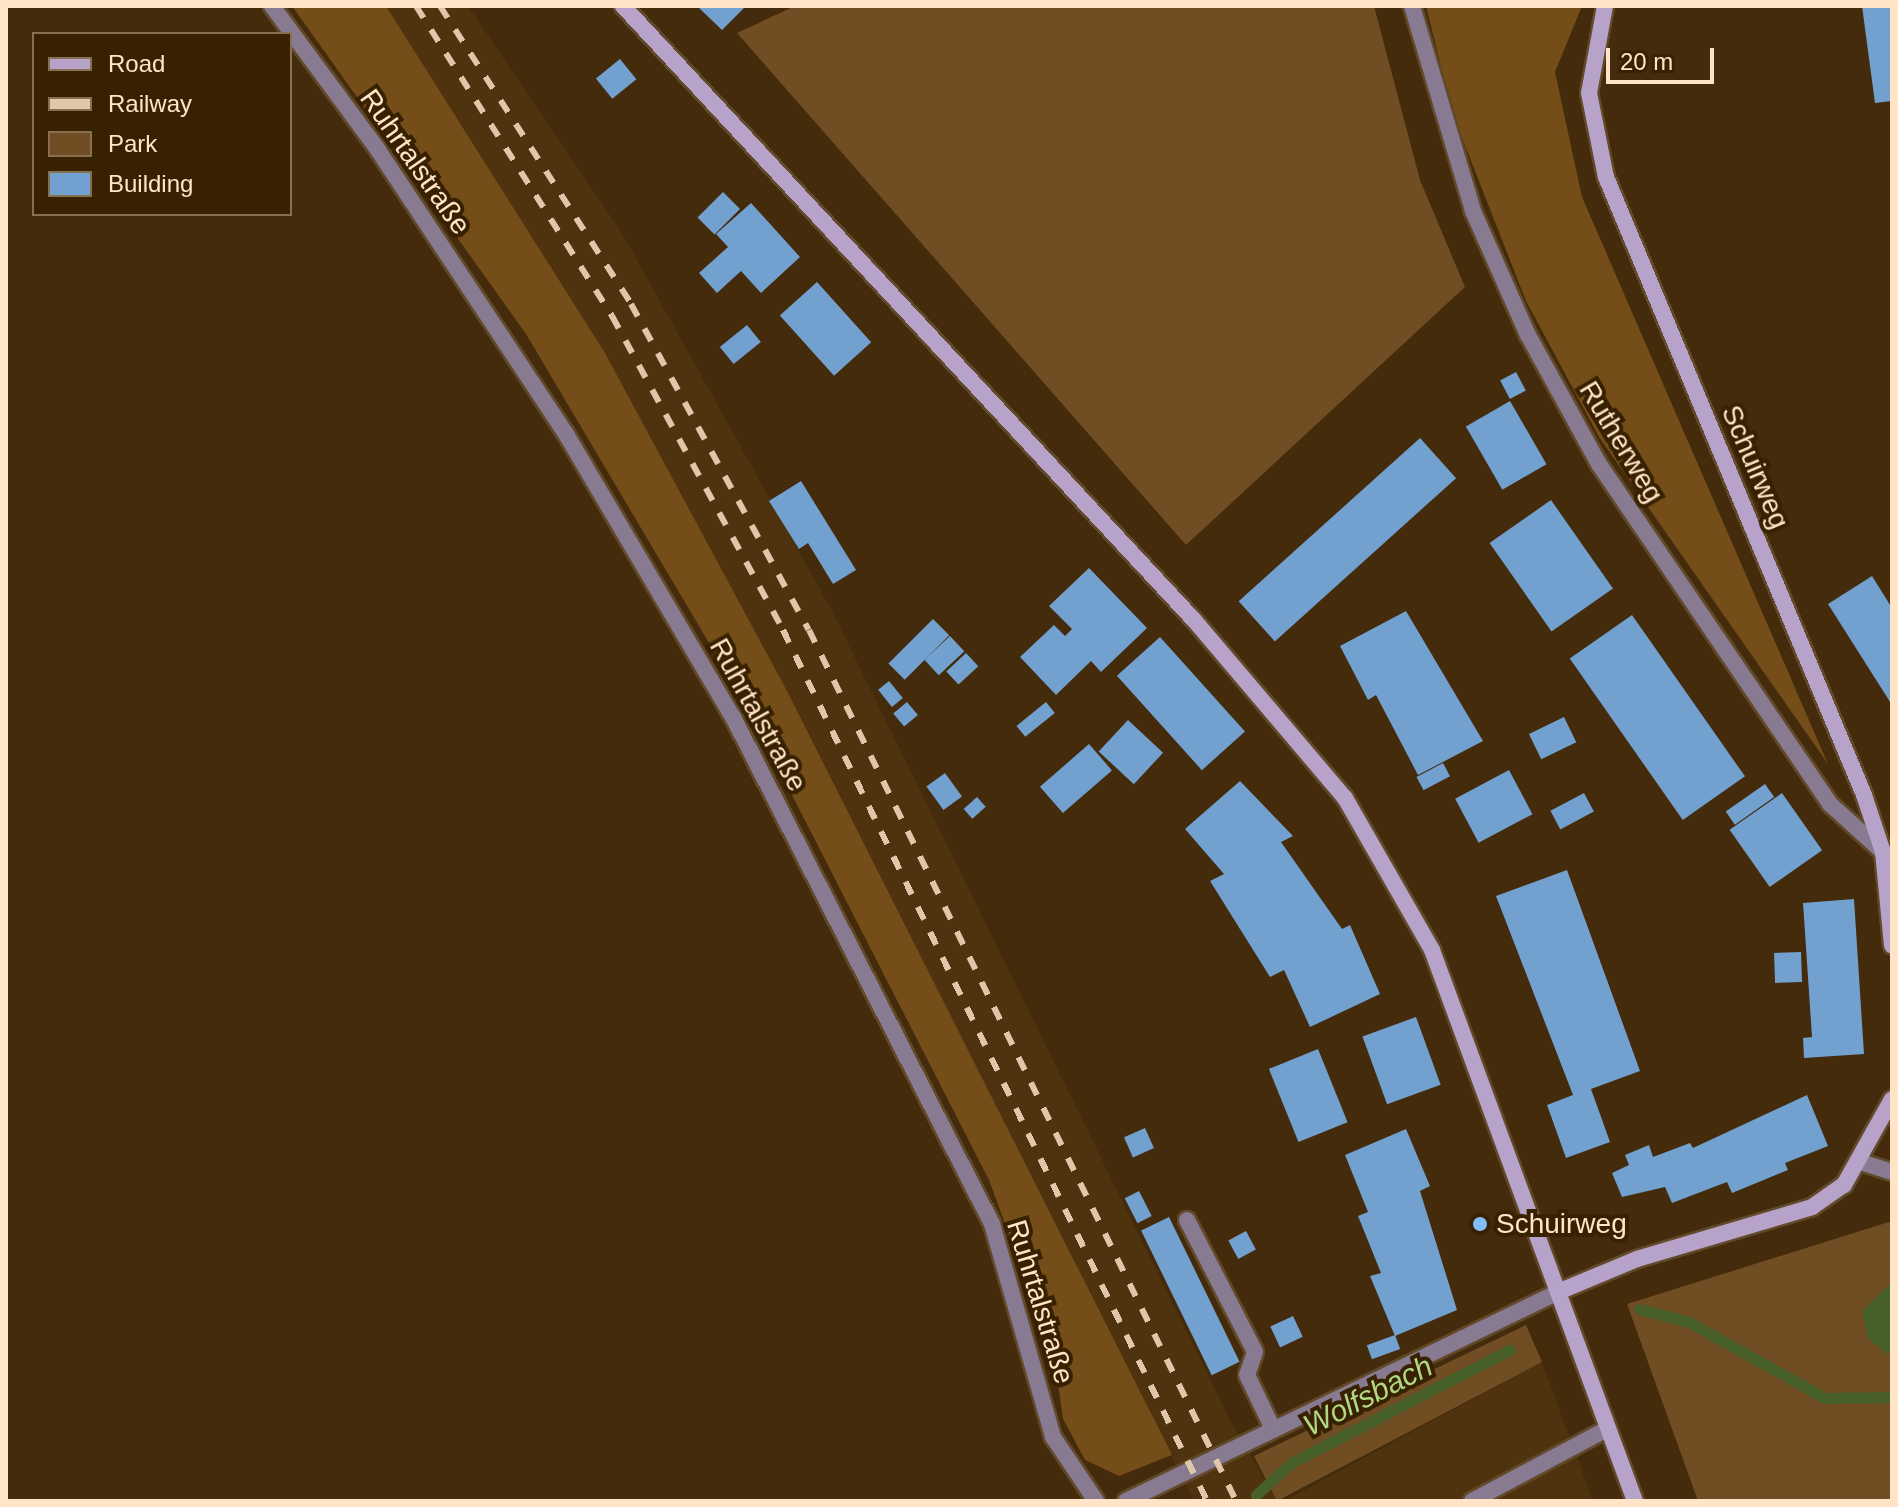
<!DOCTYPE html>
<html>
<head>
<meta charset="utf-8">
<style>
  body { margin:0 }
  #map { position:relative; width:1898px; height:1507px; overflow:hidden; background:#432b0b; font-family:Helvetica,sans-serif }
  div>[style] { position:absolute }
  .built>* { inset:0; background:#4f330e }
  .green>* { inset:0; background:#704d22 }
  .forest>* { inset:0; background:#754d18 }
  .water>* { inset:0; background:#47602a }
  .stream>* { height:11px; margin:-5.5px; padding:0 5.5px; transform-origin:5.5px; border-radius:5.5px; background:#47602a }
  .building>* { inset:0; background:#72a0cf; transform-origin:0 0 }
  .roads { filter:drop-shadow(2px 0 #614929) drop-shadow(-2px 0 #614929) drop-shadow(0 2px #614929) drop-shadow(0 -2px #614929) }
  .service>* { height:16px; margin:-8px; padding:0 8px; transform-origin:8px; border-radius:8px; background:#877a91 }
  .minor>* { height:16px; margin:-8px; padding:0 8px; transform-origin:8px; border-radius:8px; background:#877a91 }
  .secondary>* { height:16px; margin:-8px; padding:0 8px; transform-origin:8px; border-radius:8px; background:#b7a3c9 }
  .rail>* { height:6px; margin-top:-3px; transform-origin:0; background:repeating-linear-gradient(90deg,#e1c7a9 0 14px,transparent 0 28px) }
  .dots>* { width:22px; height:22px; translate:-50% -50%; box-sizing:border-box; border:4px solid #382101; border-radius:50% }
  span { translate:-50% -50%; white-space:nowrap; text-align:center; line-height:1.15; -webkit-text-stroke:8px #382101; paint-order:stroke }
  .street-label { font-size:28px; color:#ffe4c7 }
  .poi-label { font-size:28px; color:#ffe4c7 }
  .left { translate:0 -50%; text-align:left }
  .water-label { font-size:30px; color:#b0d786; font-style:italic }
  .frame { position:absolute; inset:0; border:8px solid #ffe4c7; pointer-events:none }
  .legend { position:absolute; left:32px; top:32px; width:260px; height:184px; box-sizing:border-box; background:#382101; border:2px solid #886f50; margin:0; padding:10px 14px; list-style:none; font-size:24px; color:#ffe4c7 }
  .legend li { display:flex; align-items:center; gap:16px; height:40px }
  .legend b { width:40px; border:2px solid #886f50 }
  .scale { position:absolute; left:1606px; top:48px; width:108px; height:36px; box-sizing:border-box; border:4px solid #ffe4c7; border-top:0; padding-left:10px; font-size:24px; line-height:28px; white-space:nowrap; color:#ffe4c7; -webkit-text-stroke:6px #382101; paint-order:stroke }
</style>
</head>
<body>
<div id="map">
  <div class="built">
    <div style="clip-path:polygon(386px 6px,468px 6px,622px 233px,830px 607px,1231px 1422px,1277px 1501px,1194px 1501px,786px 689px,605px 353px)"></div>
    <div style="clip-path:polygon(1542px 1362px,1593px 1501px,1284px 1501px)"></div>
  </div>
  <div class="green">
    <div style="clip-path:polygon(795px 6px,1374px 6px,1420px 180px,1465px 287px,1186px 545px,737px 33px)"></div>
    <div style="clip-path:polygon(1892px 1221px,1892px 1501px,1698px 1501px,1627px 1304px)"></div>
    <div style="clip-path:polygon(1526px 1325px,1542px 1362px,1277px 1501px,1254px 1456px)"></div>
  </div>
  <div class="forest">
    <div style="clip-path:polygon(292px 6px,386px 6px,605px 353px,786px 689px,1172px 1455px,1119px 1476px,1085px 1460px,1063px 1419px,1054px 1357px,989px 1180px,747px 707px,526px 334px)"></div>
    <div style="clip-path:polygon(1426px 6px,1582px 6px,1555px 72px,1582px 197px,1828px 764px,1599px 437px,1526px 301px,1453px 115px)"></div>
  </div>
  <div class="water">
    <div style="clip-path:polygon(1892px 1282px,1892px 1352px,1887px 1354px,1868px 1339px,1862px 1311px)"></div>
  </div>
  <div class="stream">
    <div style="left:1639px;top:1309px;width:52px;rotate:14.6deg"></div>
    <div style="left:1689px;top:1322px;width:156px;rotate:29.2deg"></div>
    <div style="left:1825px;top:1398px;width:67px;rotate:-0.9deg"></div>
    <div style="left:1256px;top:1495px;width:47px;rotate:-42.4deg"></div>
    <div style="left:1291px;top:1463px;width:246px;rotate:-27.4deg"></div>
  </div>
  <div class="building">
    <div style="clip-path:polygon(697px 6px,746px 6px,722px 30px)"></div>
    <div style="clip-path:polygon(1862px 6px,1892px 6px,1892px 101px,1875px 103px)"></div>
    <div style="left:620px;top:59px;width:26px;height:31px;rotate:51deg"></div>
    <div style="left:723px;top:192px;width:24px;height:36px;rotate:45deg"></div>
    <div style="clip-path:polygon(751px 203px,800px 257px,761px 293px,741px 271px,717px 293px,699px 273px,728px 247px,716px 234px)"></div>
    <div style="left:817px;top:282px;width:81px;height:50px;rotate:48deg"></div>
    <div style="left:747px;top:325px;width:22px;height:35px;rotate:51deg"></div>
    <div style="left:1516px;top:372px;width:21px;height:18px;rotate:62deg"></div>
    <div style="left:1510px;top:401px;width:73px;height:51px;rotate:60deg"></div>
    <div style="left:1420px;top:438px;width:54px;height:244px;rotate:48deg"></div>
    <div style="clip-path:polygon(801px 481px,856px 570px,833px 584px,808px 543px,799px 549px,769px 501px)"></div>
    <div style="left:1551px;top:500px;width:108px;height:75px;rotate:55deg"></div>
    <div style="clip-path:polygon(1089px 568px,1147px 628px,1101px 672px,1091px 661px,1056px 695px,1020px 657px,1054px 625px,1065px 636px,1072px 629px,1049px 606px)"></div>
    <div style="clip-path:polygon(1872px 576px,1892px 608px,1892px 705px,1828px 604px)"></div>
    <div style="clip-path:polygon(1406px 611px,1483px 741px,1418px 775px,1376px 695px,1368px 700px,1340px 646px)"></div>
    <div style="left:1632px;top:615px;width:197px;height:76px;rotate:55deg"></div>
    <div style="left:933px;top:619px;width:23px;height:63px;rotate:45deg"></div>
    <div style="left:950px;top:636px;width:21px;height:35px;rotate:47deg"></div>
    <div style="left:1160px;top:637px;width:127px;height:58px;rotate:48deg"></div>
    <div style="left:966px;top:653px;width:18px;height:27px;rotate:47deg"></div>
    <div style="left:889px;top:681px;width:22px;height:14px;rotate:51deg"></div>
    <div style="left:907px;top:702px;width:17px;height:18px;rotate:50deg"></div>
    <div style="left:1046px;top:702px;width:14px;height:38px;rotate:51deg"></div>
    <div style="left:1564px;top:717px;width:28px;height:39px;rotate:64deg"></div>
    <div style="left:1128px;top:720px;width:48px;height:43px;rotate:43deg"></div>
    <div style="left:1089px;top:744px;width:35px;height:65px;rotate:49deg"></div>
    <div style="left:1443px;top:763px;width:15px;height:30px;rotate:62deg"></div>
    <div style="left:1509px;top:770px;width:50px;height:61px;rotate:62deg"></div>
    <div style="left:945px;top:773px;width:29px;height:23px;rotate:54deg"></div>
    <div style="clip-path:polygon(1240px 781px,1293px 836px,1281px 842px,1342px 929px,1350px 925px,1380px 994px,1310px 1027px,1284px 970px,1270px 977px,1210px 881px,1224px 874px,1185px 829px)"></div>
    <div style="left:1765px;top:784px;width:16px;height:48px;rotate:55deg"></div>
    <div style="left:1584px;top:793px;width:21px;height:38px;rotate:62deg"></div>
    <div style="left:1782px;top:793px;width:70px;height:64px;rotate:55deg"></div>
    <div style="left:977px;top:797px;width:13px;height:18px;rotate:48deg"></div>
    <div style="clip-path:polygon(1567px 870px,1640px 1071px,1591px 1089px,1610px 1142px,1566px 1158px,1547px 1105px,1573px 1095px,1496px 896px)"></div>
    <div style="clip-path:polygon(1854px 899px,1864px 1054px,1804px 1058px,1803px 1038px,1812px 1037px,1803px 903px)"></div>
    <div style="left:1801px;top:952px;width:30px;height:27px;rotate:88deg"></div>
    <div style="left:1416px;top:1017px;width:72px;height:57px;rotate:70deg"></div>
    <div style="left:1318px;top:1049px;width:79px;height:53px;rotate:68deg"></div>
    <div style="clip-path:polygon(1807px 1095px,1828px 1146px,1785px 1163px,1788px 1170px,1732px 1193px,1727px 1182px,1672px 1203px,1665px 1187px,1622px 1197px,1612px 1173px,1629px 1165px,1625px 1155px,1649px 1145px,1653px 1157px,1690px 1143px,1693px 1148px)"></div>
    <div style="left:1145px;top:1128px;width:22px;height:23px;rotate:66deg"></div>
    <div style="clip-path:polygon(1406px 1129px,1430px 1186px,1420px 1191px,1457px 1310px,1395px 1336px,1370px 1276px,1381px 1273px,1358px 1216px,1368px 1212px,1345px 1155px)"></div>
    <div style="left:1139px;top:1191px;width:28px;height:16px;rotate:63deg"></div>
    <div style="left:1169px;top:1217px;width:161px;height:31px;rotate:64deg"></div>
    <div style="left:1246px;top:1231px;width:21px;height:20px;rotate:62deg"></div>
    <div style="left:1293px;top:1316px;width:23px;height:25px;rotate:65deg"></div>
    <div style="left:1395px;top:1335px;width:15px;height:30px;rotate:70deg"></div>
  </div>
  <div class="roads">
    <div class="service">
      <div style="left:1187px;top:1220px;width:148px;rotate:62.7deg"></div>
      <div style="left:1255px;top:1352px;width:24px;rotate:109deg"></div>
      <div style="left:1247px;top:1375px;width:58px;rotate:64.3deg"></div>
      <div style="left:1472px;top:1501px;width:153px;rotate:-28.1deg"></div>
    </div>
    <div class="minor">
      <div style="left:272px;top:6px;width:179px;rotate:53.6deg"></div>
      <div style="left:378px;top:150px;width:341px;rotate:56.5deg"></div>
      <div style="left:566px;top:434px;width:329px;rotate:59.5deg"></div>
      <div style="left:733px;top:717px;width:569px;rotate:62.94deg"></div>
      <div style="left:992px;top:1224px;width:222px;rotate:74deg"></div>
      <div style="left:1053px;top:1437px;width:77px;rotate:56.1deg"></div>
      <div style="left:1412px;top:6px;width:214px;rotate:73.4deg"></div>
      <div style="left:1473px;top:211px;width:136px;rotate:66.1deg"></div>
      <div style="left:1528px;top:335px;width:147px;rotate:61.2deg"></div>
      <div style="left:1599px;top:464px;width:411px;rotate:55.8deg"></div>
      <div style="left:1830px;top:804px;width:72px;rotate:42.2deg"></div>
      <div style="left:1861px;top:1162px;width:33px;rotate:18deg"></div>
      <div style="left:1126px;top:1501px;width:480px;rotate:-25.8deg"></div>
    </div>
    <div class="secondary">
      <div style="left:623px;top:6px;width:838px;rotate:47.08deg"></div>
      <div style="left:1194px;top:620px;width:233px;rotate:49.7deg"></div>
      <div style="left:1345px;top:798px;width:175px;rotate:60.2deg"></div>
      <div style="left:1432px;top:950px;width:587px;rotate:69.78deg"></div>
      <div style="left:1605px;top:6px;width:88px;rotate:100.4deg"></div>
      <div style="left:1589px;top:93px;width:86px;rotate:78.6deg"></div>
      <div style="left:1606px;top:177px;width:670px;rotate:67.34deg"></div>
      <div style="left:1864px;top:795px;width:60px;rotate:71.6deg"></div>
      <div style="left:1883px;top:852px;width:94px;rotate:84.5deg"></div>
      <div style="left:1558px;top:1292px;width:86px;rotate:-22.7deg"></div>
      <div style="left:1637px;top:1259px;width:183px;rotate:-16.5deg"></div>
      <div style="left:1812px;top:1207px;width:39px;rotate:-35deg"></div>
      <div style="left:1844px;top:1185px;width:98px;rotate:-60.8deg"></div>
    </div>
  </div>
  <div class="rail">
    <div style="left:416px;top:6px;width:367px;rotate:57.7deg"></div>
    <div style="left:612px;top:316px;width:358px;rotate:61.4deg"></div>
    <div style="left:783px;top:630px;width:969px;rotate:64.04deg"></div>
    <div style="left:440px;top:6px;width:354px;rotate:57.3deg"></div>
    <div style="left:631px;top:304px;width:371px;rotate:61.4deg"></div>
    <div style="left:809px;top:630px;width:970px;rotate:63.88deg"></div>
  </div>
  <div class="dots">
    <div style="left:1480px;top:1224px;background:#80bdfa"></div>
  </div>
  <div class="street-label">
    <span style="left:415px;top:162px;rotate:55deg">Ruhrtalstraße</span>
    <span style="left:1621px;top:442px;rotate:59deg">Rutherweg</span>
    <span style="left:1755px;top:467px;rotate:67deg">Schuirweg</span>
    <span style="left:758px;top:715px;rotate:61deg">Ruhrtalstraße</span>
    <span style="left:1040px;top:1302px;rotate:73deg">Ruhrtalstraße</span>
  </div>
  <div class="poi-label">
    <span class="left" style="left:1496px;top:1224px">Schuirweg</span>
  </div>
  <div class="water-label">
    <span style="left:1368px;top:1396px;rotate:-27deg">Wolfsbach</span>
  </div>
  <div class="frame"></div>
  <ul class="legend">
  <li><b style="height:10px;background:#b7a3c9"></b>Road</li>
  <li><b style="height:10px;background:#e1c7a9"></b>Railway</li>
  <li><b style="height:22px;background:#704d22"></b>Park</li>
  <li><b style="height:22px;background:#72a0cf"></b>Building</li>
  </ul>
  <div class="scale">20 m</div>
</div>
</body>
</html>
